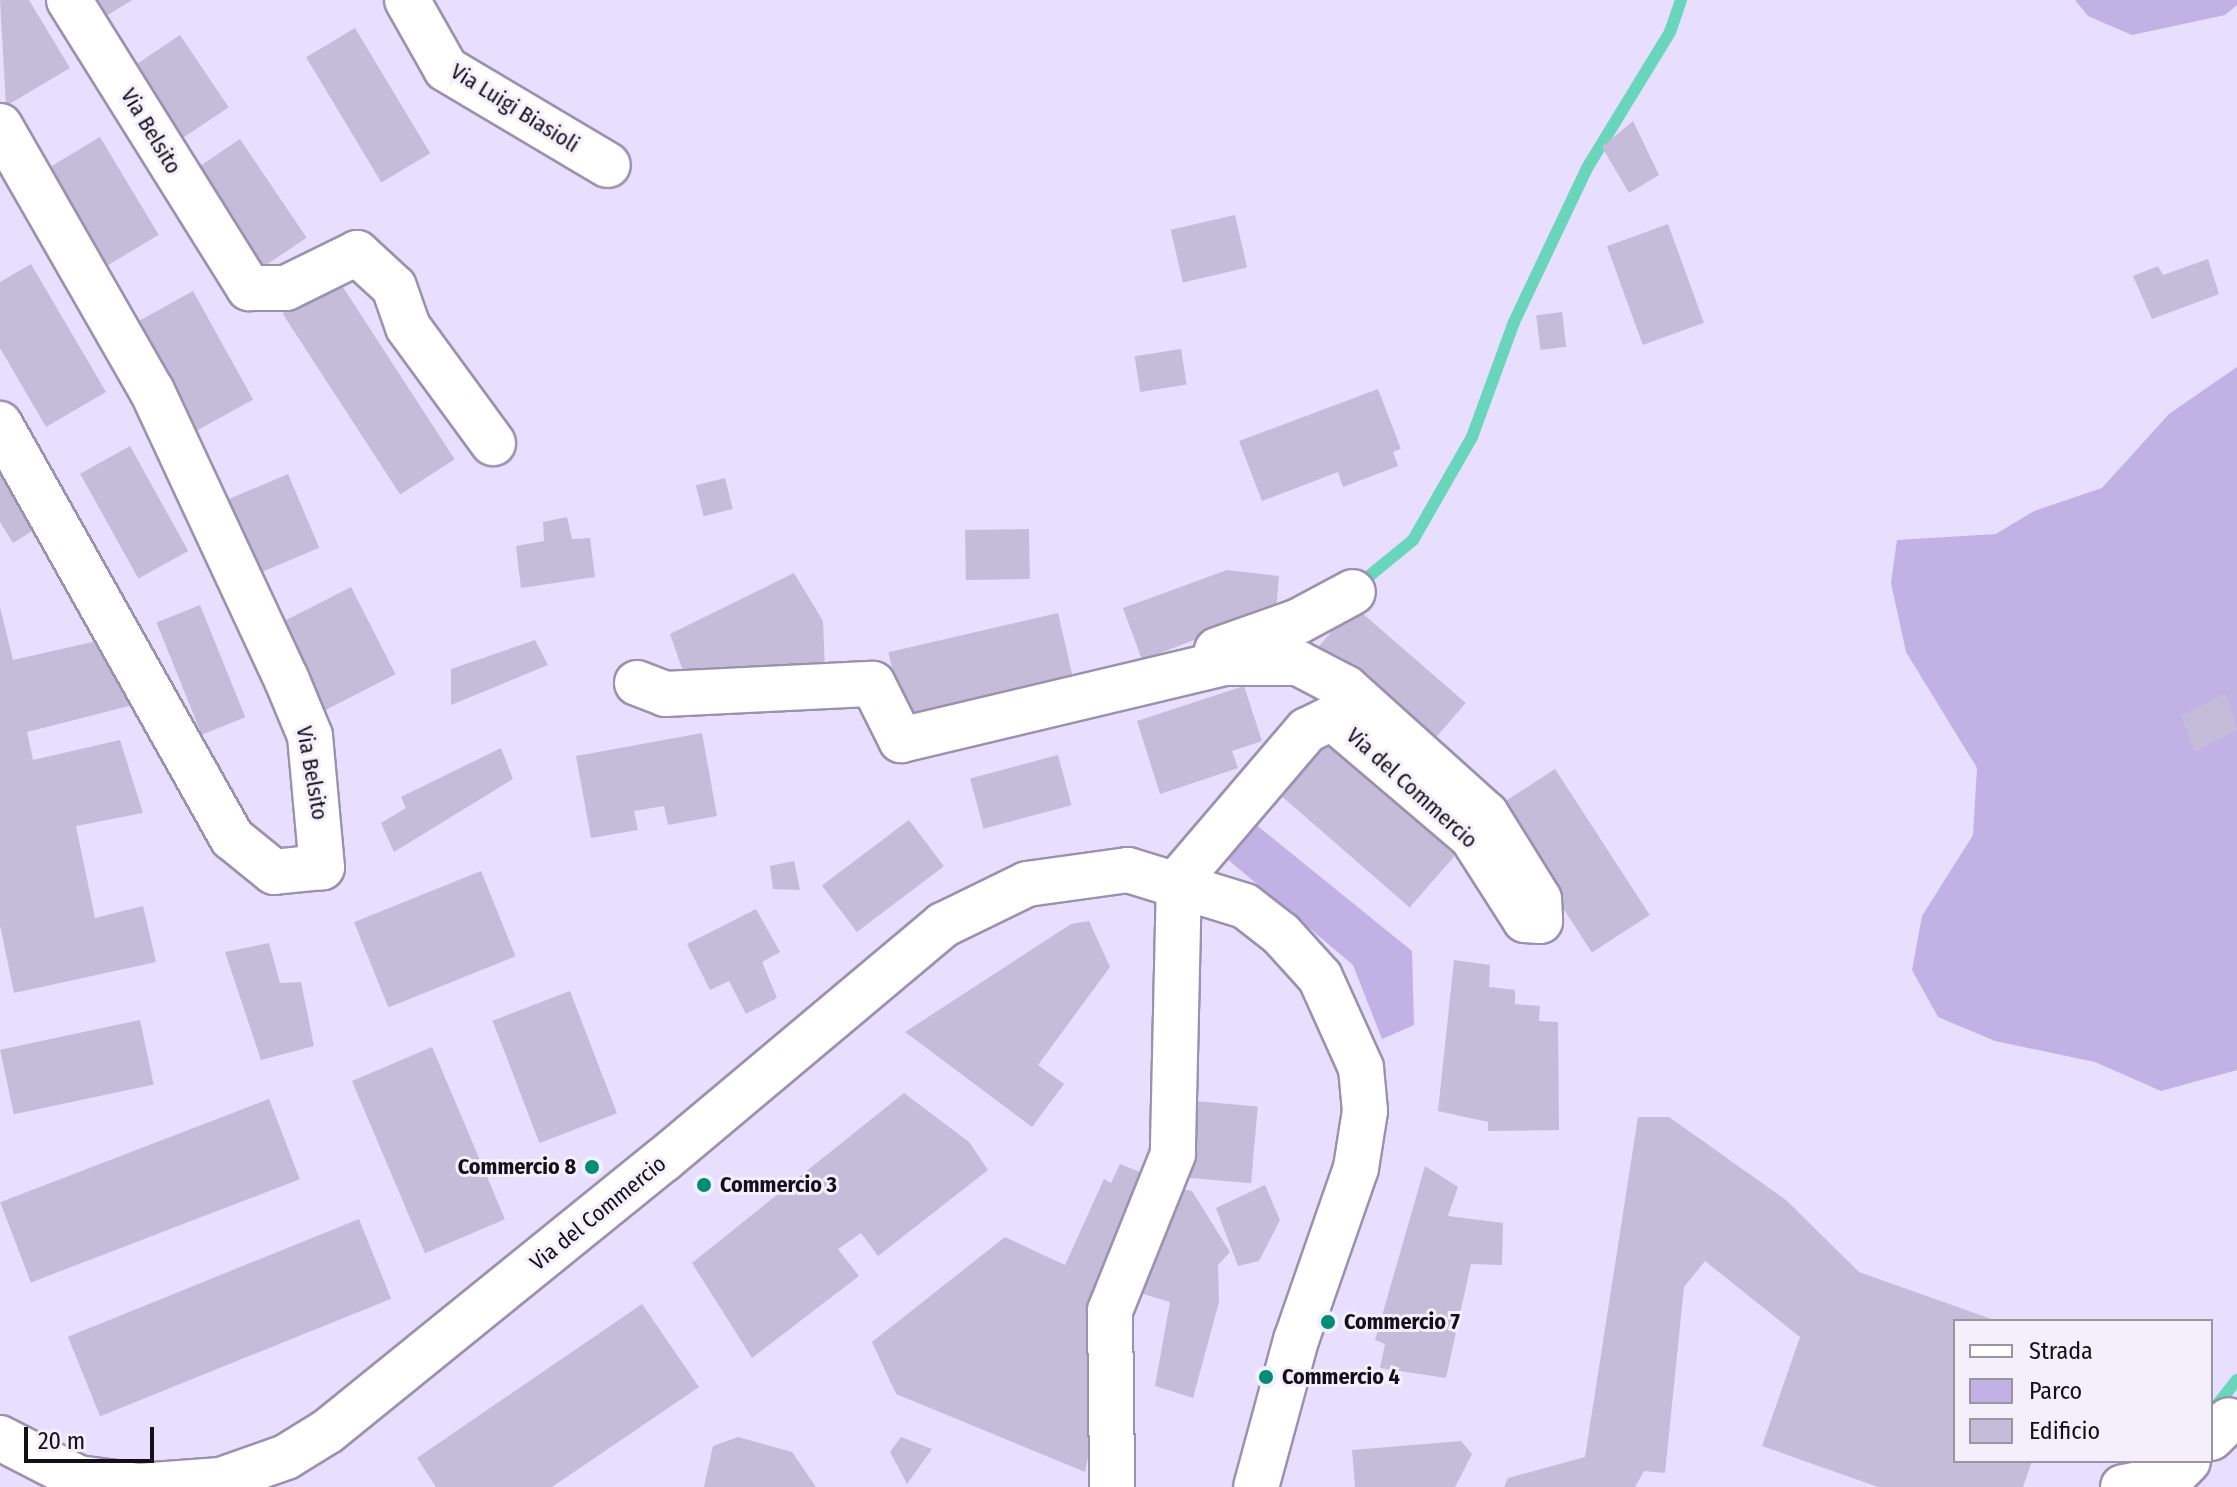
<!DOCTYPE html>
<html>
<head>
<meta charset="utf-8">
<style>
  body { margin:0 }
  #map { position:relative; width:2237px; height:1487px; overflow:hidden; background:#e8defd; font-family:"Fira Sans Condensed",sans-serif }
  div>[style] { position:absolute }
  .green>* { inset:0; background:#c1b1e5 }
  .stream>* { height:12px; margin:-6px; padding:0 6px; transform-origin:6px; border-radius:6px; background:#69d6bb }
  .building>* { inset:0; background:#c5bcda; transform-origin:0 0 }
  .roads { filter:drop-shadow(2px 0 #9a92ae) drop-shadow(-2px 0 #9a92ae) drop-shadow(0 2px #9a92ae) drop-shadow(0 -2px #9a92ae) }
  .street>* { height:44px; margin:-22px; padding:0 22px; transform-origin:22px; border-radius:22px; background:#fff }
  .dots>* { width:22px; height:22px; translate:-50% -50%; box-sizing:border-box; border:4px solid #f3effb; border-radius:50% }
  span { translate:-50% -50%; white-space:nowrap; text-align:center; line-height:1.15; -webkit-text-stroke:6px #f3effb; paint-order:stroke }
  .street-label { font-size:22px; color:#14101b }
  .poi-label { font-size:22px; color:#14101b; font-weight:700 }
  .right { translate:-100% -50%; text-align:right }
  .left { translate:0 -50%; text-align:left }
  .legend { position:absolute; left:1953px; top:1319px; width:260px; height:144px; box-sizing:border-box; background:#f3effb; border:2px solid #9a96a1; margin:0; padding:10px 14px; list-style:none; font-size:24px; color:#14101b }
  .legend li { display:flex; align-items:center; gap:16px; height:40px }
  .legend b { width:40px; border:2px solid #9a96a1 }
  .scale { position:absolute; left:24px; top:1427px; width:130px; height:36px; box-sizing:border-box; border:4px solid #14101b; border-top:0; padding-left:10px; font-size:24px; line-height:28px; white-space:nowrap; color:#14101b; -webkit-text-stroke:6px #f3effb; paint-order:stroke }
</style>
</head>
<body>
<div id="map">
  <div class="green">
    <div style="clip-path:polygon(2075px 0,2237px 0,2237px 5px,2225px 15px,2132px 35px,2088px 16px)"></div>
    <div style="clip-path:polygon(2237px 367px,2237px 1070px,2161px 1091px,2095px 1062px,1995px 1041px,1938px 1017px,1912px 970px,1922px 916px,1973px 835px,1977px 768px,1906px 652px,1891px 583px,1897px 540px,1996px 534px,2034px 511px,2102px 488px,2169px 414px)"></div>
    <div style="clip-path:polygon(1244px 815px,1412px 951px,1414px 1025px,1382px 1039px,1353px 965px,1220px 853px)"></div>
  </div>
  <div class="stream">
    <div style="left:1357px;top:586px;width:72px;rotate:-39.4deg"></div>
    <div style="left:1413px;top:540px;width:119px;rotate:-60.2deg"></div>
    <div style="left:1472px;top:437px;width:122px;rotate:-69.9deg"></div>
    <div style="left:1514px;top:322px;width:170px;rotate:-64.6deg"></div>
    <div style="left:1587px;top:168px;width:159px;rotate:-58.6deg"></div>
    <div style="left:1670px;top:32px;width:34px;rotate:-71deg"></div>
    <div style="left:2214px;top:1409px;width:37px;rotate:-52deg"></div>
  </div>
  <div class="building">
    <div style="clip-path:polygon(0 0,29px 0,70px 68px,6px 106px)"></div>
    <div style="clip-path:polygon(92px 0,132px 0,103px 18px)"></div>
    <div style="left:355px;top:28px;width:146px;height:57px;rotate:59deg"></div>
    <div style="left:180px;top:35px;width:87px;height:59px;rotate:56deg"></div>
    <div style="clip-path:polygon(1633px 121px,1659px 175px,1629px 193px,1602px 147px)"></div>
    <div style="left:100px;top:137px;width:114px;height:73px;rotate:59deg"></div>
    <div style="left:240px;top:139px;width:119px;height:58px;rotate:56deg"></div>
    <div style="left:1235px;top:215px;width:54px;height:66px;rotate:77deg"></div>
    <div style="left:1668px;top:224px;width:105px;height:65px;rotate:70deg"></div>
    <div style="clip-path:polygon(2208px 259px,2219px 294px,2152px 319px,2133px 276px,2158px 266px,2163px 275px)"></div>
    <div style="clip-path:polygon(31px 264px,106px 392px,46px 427px,0 348px,0 282px)"></div>
    <div style="left:337px;top:278px;width:216px;height:65px;rotate:57deg"></div>
    <div style="left:193px;top:291px;width:124px;height:73px;rotate:61deg"></div>
    <div style="left:1562px;top:312px;width:35px;height:26px;rotate:83deg"></div>
    <div style="left:1181px;top:349px;width:36px;height:47px;rotate:81deg"></div>
    <div style="clip-path:polygon(1378px 389px,1401px 449px,1393px 452px,1398px 466px,1343px 487px,1338px 472px,1262px 501px,1239px 441px)"></div>
    <div style="left:130px;top:446px;width:120px;height:57px;rotate:61deg"></div>
    <div style="clip-path:polygon(0 464px,45px 523px,13px 543px,0 522px)"></div>
    <div style="left:288px;top:474px;width:80px;height:70px;rotate:67deg"></div>
    <div style="left:725px;top:478px;width:32px;height:30px;rotate:76deg"></div>
    <div style="clip-path:polygon(567px 517px,572px 539px,590px 538px,595px 577px,521px 588px,516px 546px,544px 541px,543px 522px)"></div>
    <div style="left:1029px;top:529px;width:50px;height:64px;rotate:89deg"></div>
    <div style="clip-path:polygon(1227px 570px,1279px 576px,1275px 622px,1246px 620px,1142px 660px,1123px 608px)"></div>
    <div style="clip-path:polygon(794px 573px,823px 621px,825px 670px,683px 671px,670px 634px)"></div>
    <div style="left:351px;top:587px;width:98px;height:83px;rotate:63deg"></div>
    <div style="left:200px;top:605px;width:121px;height:47px;rotate:68deg"></div>
    <div style="left:1354px;top:606px;width:148px;height:64px;rotate:41deg"></div>
    <div style="clip-path:polygon(0 607px,13px 660px,110px 638px,141px 703px,27px 732px,33px 760px,120px 740px,143px 813px,76px 826px,95px 918px,143px 906px,156px 962px,14px 993px,0 925px)"></div>
    <div style="left:1058px;top:613px;width:74px;height:174px;rotate:77deg"></div>
    <div style="clip-path:polygon(535px 640px,548px 665px,451px 705px,451px 669px)"></div>
    <div style="clip-path:polygon(1244px 686px,1262px 741px,1232px 751px,1238px 768px,1160px 794px,1137px 721px)"></div>
    <div style="clip-path:polygon(2226px 693px,2237px 730px,2195px 752px,2181px 716px)"></div>
    <div style="clip-path:polygon(702px 733px,717px 816px,668px 825px,664px 806px,634px 811px,638px 830px,591px 838px,576px 756px)"></div>
    <div style="left:1319px;top:736px;width:181px;height:70px;rotate:41deg"></div>
    <div style="clip-path:polygon(501px 748px,513px 779px,394px 852px,381px 823px,406px 808px,401px 797px)"></div>
    <div style="left:1058px;top:755px;width:52px;height:91px;rotate:75deg"></div>
    <div style="left:1555px;top:769px;width:174px;height:69px;rotate:57deg"></div>
    <div style="left:909px;top:820px;width:58px;height:109px;rotate:53deg"></div>
    <div style="clip-path:polygon(794px 861px,800px 890px,773px 889px,770px 866px)"></div>
    <div style="left:481px;top:871px;width:92px;height:137px;rotate:68deg"></div>
    <div style="clip-path:polygon(756px 909px,780px 952px,762px 962px,777px 998px,746px 1014px,729px 981px,710px 990px,687px 944px)"></div>
    <div style="clip-path:polygon(1089px 921px,1110px 967px,1038px 1065px,1064px 1084px,1032px 1127px,905px 1032px,1071px 924px)"></div>
    <div style="clip-path:polygon(269px 943px,280px 983px,301px 982px,314px 1046px,261px 1060px,225px 952px)"></div>
    <div style="clip-path:polygon(1454px 960px,1490px 965px,1489px 987px,1515px 990px,1515px 1004px,1540px 1006px,1539px 1021px,1558px 1022px,1559px 1130px,1488px 1131px,1488px 1122px,1438px 1111px)"></div>
    <div style="left:570px;top:991px;width:131px;height:83px;rotate:69deg"></div>
    <div style="left:140px;top:1020px;width:66px;height:143px;rotate:78deg"></div>
    <div style="left:432px;top:1047px;width:187px;height:87px;rotate:67deg"></div>
    <div style="clip-path:polygon(904px 1093px,969px 1142px,988px 1170px,878px 1256px,861px 1233px,838px 1249px,859px 1276px,752px 1358px,692px 1263px)"></div>
    <div style="left:269px;top:1099px;width:86px;height:288px;rotate:69deg"></div>
    <div style="left:1195px;top:1101px;width:63px;height:77px;rotate:5deg"></div>
    <div style="clip-path:polygon(1638px 1117px,1669px 1117px,1786px 1200px,1859px 1272px,1997px 1321px,1955px 1321px,1955px 1461px,2032px 1461px,2023px 1487px,1878px 1487px,1762px 1446px,1800px 1337px,1705px 1261px,1684px 1287px,1665px 1473px,1644px 1471px,1635px 1487px,1504px 1487px,1508px 1478px,1585px 1457px)"></div>
    <div style="clip-path:polygon(1120px 1164px,1145px 1174px,1085px 1472px,896px 1394px,872px 1342px,1005px 1237px,1065px 1265px,1104px 1179px,1111px 1183px)"></div>
    <div style="clip-path:polygon(1425px 1166px,1458px 1187px,1448px 1216px,1503px 1223px,1502px 1265px,1471px 1264px,1446px 1378px,1380px 1368px,1385px 1344px,1375px 1340px)"></div>
    <div style="clip-path:polygon(1265px 1185px,1280px 1220px,1259px 1261px,1238px 1266px,1216px 1208px)"></div>
    <div style="clip-path:polygon(1174px 1187px,1192px 1191px,1230px 1252px,1218px 1265px,1219px 1302px,1193px 1398px,1155px 1386px,1170px 1302px,1140px 1293px)"></div>
    <div style="left:359px;top:1219px;width:86px;height:314px;rotate:68deg"></div>
    <div style="clip-path:polygon(642px 1304px,699px 1387px,552px 1487px,436px 1487px,417px 1458px)"></div>
    <div style="clip-path:polygon(738px 1437px,792px 1452px,816px 1487px,704px 1487px,713px 1446px)"></div>
    <div style="clip-path:polygon(901px 1437px,932px 1449px,907px 1484px,890px 1452px)"></div>
    <div style="clip-path:polygon(1461px 1441px,1472px 1454px,1455px 1487px,1355px 1487px,1352px 1450px)"></div>
  </div>
  <div class="roads">
    <div class="street">
      <div style="left:69px;top:0;width:340px;rotate:58deg"></div>
      <div style="left:249px;top:288px;width:37px"></div>
      <div style="left:286px;top:288px;width:79px;rotate:-26.2deg"></div>
      <div style="left:357px;top:253px;width:50px;rotate:42.6deg"></div>
      <div style="left:394px;top:287px;width:42px;rotate:70.7deg"></div>
      <div style="left:408px;top:327px;width:144px;rotate:53.8deg"></div>
      <div style="left:407px;top:0;width:79px;rotate:60.5deg"></div>
      <div style="left:446px;top:69px;width:188px;rotate:30.7deg"></div>
      <div style="left:0;top:126px;width:305px;rotate:60.2deg"></div>
      <div style="left:152px;top:391px;width:317px;rotate:65deg"></div>
      <div style="left:286px;top:678px;width:63px;rotate:67.5deg"></div>
      <div style="left:310px;top:736px;width:132px;rotate:84.8deg"></div>
      <div style="left:322px;top:867px;width:48px;rotate:174.1deg"></div>
      <div style="left:274px;top:872px;width:54px;rotate:-141deg"></div>
      <div style="left:232px;top:838px;width:475px;rotate:-119.3deg"></div>
      <div style="left:1217px;top:650px;width:87px;rotate:-19.5deg"></div>
      <div style="left:1299px;top:621px;width:61px;rotate:-28.2deg"></div>
      <div style="left:637px;top:683px;width:30px;rotate:21deg"></div>
      <div style="left:665px;top:694px;width:208px;rotate:-2.8deg"></div>
      <div style="left:873px;top:684px;width:63px;rotate:63.4deg"></div>
      <div style="left:901px;top:740px;width:333px;rotate:-13.4deg"></div>
      <div style="left:1225px;top:663px;width:73px"></div>
      <div style="left:1298px;top:663px;width:54px;rotate:27.5deg"></div>
      <div style="left:1346px;top:688px;width:188px;rotate:42deg"></div>
      <div style="left:1486px;top:814px;width:100px;rotate:58.1deg"></div>
      <div style="left:1539px;top:899px;width:22px;rotate:87deg"></div>
      <div style="left:1540px;top:921px;width:15px;rotate:-176deg"></div>
      <div style="left:1525px;top:920px;width:98px;rotate:-122.6deg"></div>
      <div style="left:1472px;top:837px;width:184px;rotate:-139.6deg"></div>
      <div style="left:1332px;top:718px;width:28px;rotate:154deg"></div>
      <div style="left:1307px;top:730px;width:197px;rotate:130.5deg"></div>
      <div style="left:1179px;top:880px;width:274px;rotate:91.3deg"></div>
      <div style="left:1173px;top:1154px;width:169px;rotate:111.9deg"></div>
      <div style="left:1110px;top:1311px;width:176px;rotate:89.3deg"></div>
      <div style="left:0;top:1438px;width:88px;rotate:27.1deg"></div>
      <div style="left:78px;top:1478px;width:62px;rotate:7.5deg"></div>
      <div style="left:139px;top:1486px;width:82px;rotate:-4.2deg"></div>
      <div style="left:221px;top:1480px;width:69px;rotate:-19.5deg"></div>
      <div style="left:286px;top:1457px;width:49px;rotate:-31.8deg"></div>
      <div style="left:328px;top:1431px;width:431px;rotate:-39deg"></div>
      <div style="left:663px;top:1160px;width:366px;rotate:-40deg"></div>
      <div style="left:943px;top:925px;width:93px;rotate:-26deg"></div>
      <div style="left:1027px;top:884px;width:102px;rotate:-7.9deg"></div>
      <div style="left:1128px;top:870px;width:122px;rotate:17.1deg"></div>
      <div style="left:1245px;top:906px;width:46px;rotate:37.9deg"></div>
      <div style="left:1281px;top:934px;width:58px;rotate:47.8deg"></div>
      <div style="left:1320px;top:977px;width:100px;rotate:65.7deg"></div>
      <div style="left:1361px;top:1068px;width:43px;rotate:84.7deg"></div>
      <div style="left:1365px;top:1111px;width:58px;rotate:99deg"></div>
      <div style="left:1356px;top:1168px;width:182px;rotate:109.2deg"></div>
      <div style="left:1296px;top:1340px;width:152px;rotate:105.2deg"></div>
      <div style="left:2211px;top:1438px;width:25px;rotate:-45deg"></div>
      <div style="left:2123px;top:1487px;width:49px;rotate:-10.6deg"></div>
      <div style="left:2171px;top:1478px;width:24px;rotate:-45deg"></div>
    </div>
  </div>
  <div class="dots">
    <div style="left:592px;top:1167px;background:#008d75"></div>
    <div style="left:704px;top:1185px;background:#008d75"></div>
    <div style="left:1328px;top:1322px;background:#008d75"></div>
    <div style="left:1266px;top:1377px;background:#008d75"></div>
  </div>
  <div class="street-label">
    <span style="left:515px;top:108px;rotate:32deg">Via Luigi Biasioli</span>
    <span style="left:151px;top:131px;rotate:59deg">Via Belsito</span>
    <span style="left:312px;top:773px;rotate:80deg">Via Belsito</span>
    <span style="left:1412px;top:788px;rotate:42deg">Via del Commercio</span>
    <span style="left:598px;top:1213px;rotate:-39deg">Via del Commercio</span>
  </div>
  <div class="poi-label">
    <span class="right" style="left:576px;top:1167px">Commercio 8</span>
    <span class="left" style="left:720px;top:1185px">Commercio 3</span>
    <span class="left" style="left:1344px;top:1322px">Commercio 7</span>
    <span class="left" style="left:1282px;top:1377px">Commercio 4</span>
  </div>
  <ul class="legend">
  <li><b style="height:10px;background:#fff"></b>Strada</li>
  <li><b style="height:22px;background:#c1b1e5"></b>Parco</li>
  <li><b style="height:22px;background:#c5bcda"></b>Edificio</li>
  </ul>
  <div class="scale">20 m</div>
</div>
</body>
</html>
